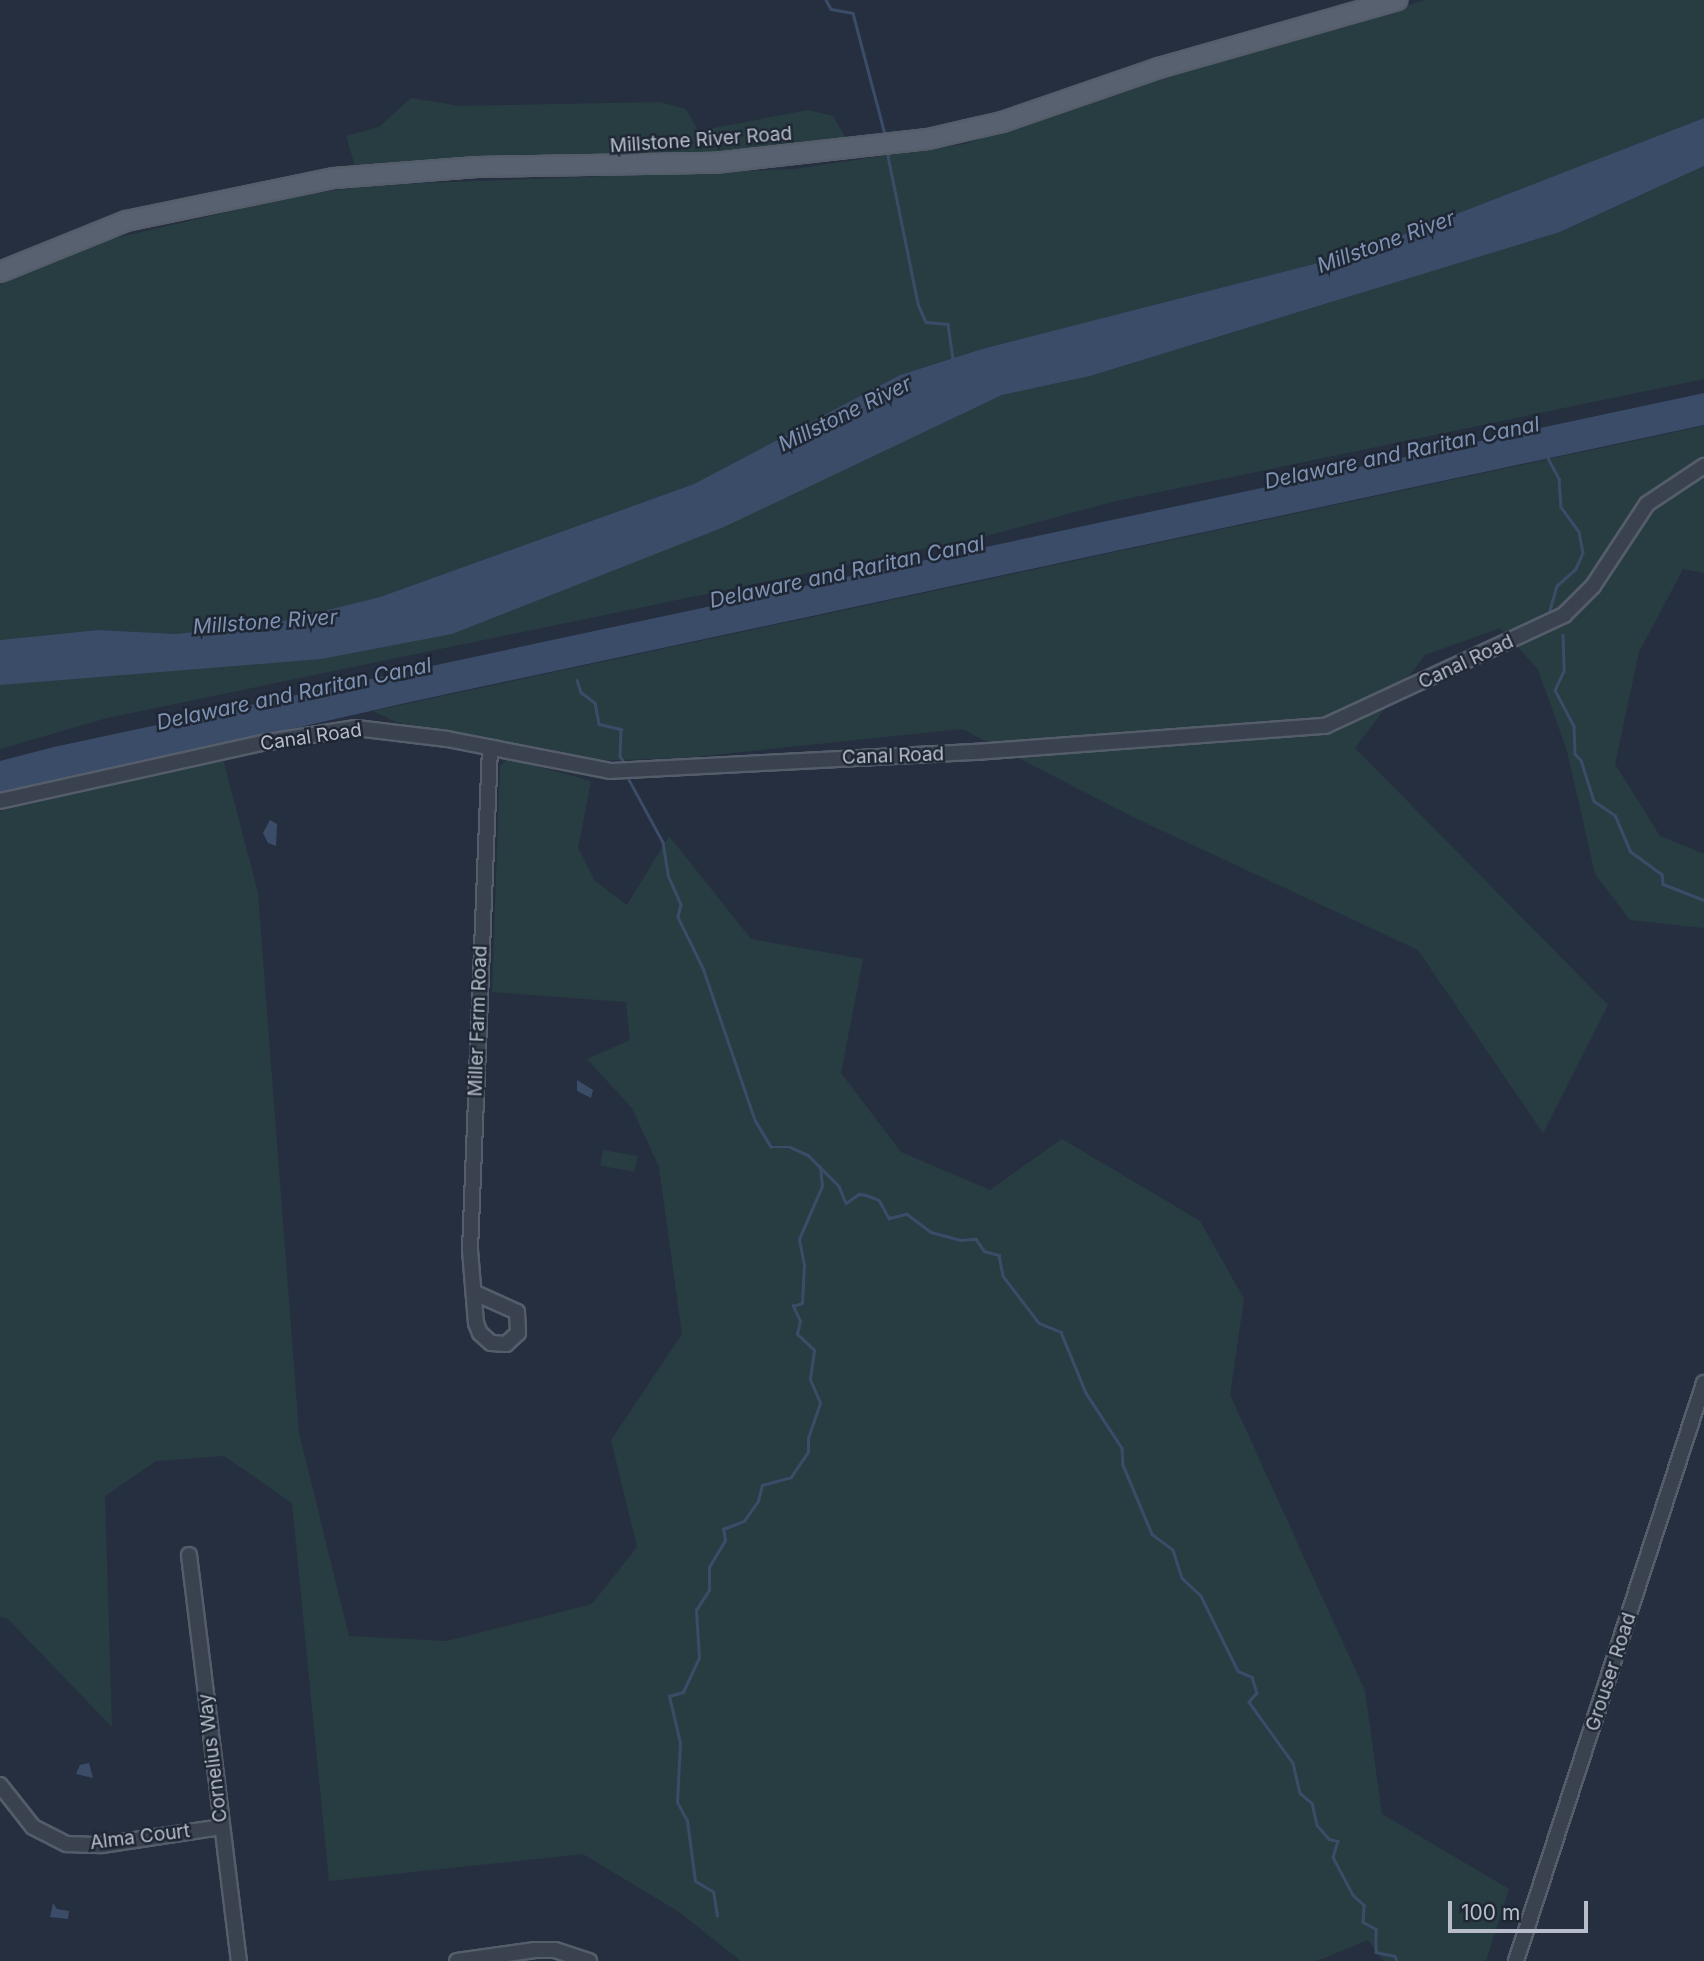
<!DOCTYPE html>
<html>
<head>
<meta charset="utf-8">
<style>
  body { margin:0 }
  #map { position:relative; width:1704px; height:1961px; overflow:hidden; background:#262f40; font-family:Inter,sans-serif }
  div>[style] { position:absolute }
  .green>* { inset:0; background:#283d41; transform-origin:0 0 }
  .water>* { inset:0; background:#3b4c69 }
  .stream>* { height:2.5px; margin:-1.25px; padding:0 1.25px; transform-origin:1.25px; border-radius:1.25px; background:#3b4c69 }
  .roads { filter:drop-shadow(2px 0 #555d6b) drop-shadow(-2px 0 #555d6b) drop-shadow(0 2px #555d6b) drop-shadow(0 -2px #555d6b) }
  .minor>* { height:14px; margin:-7px; padding:0 7px; transform-origin:7px; border-radius:7px; background:#3a4250 }
  .major>* { height:18px; margin:-9px; padding:0 9px; transform-origin:9px; border-radius:9px; background:#586170 }
  span { translate:-50% -50%; white-space:nowrap; text-align:center; line-height:1.15; -webkit-text-stroke:5px #1f2735; paint-order:stroke }
  .street-label { font-size:19px; color:#b7bdcb }
  .water-label { font-size:21px; color:#7e91b2; font-style:italic }
  .scale { position:absolute; left:1448px; top:1901px; width:140px; height:32px; box-sizing:border-box; border:4px solid #b7bdcb; border-top:0; padding-left:9px; font-size:21px; line-height:24px; white-space:nowrap; color:#b7bdcb; -webkit-text-stroke:5px #1f2735; paint-order:stroke }
</style>
</head>
<body>
<div id="map">
  <div class="green">
    <div style="clip-path:polygon(1424px 0,1704px 0,1704px 118px,1353px 254px,982px 349px,900px 375px,694px 484px,380px 597px,283px 621px,177px 634px,98px 630px,0 640px,0 285px,81px 246px,301px 195px,373px 185px,794px 169px,965px 144px,1152px 79px,1359px 23px)"></div>
    <div style="clip-path:polygon(411px 98px,460px 106px,660px 102px,686px 109px,698px 131px,808px 110px,833px 116px,847px 140px,702px 157px,518px 157px,356px 169px,346px 136px,379px 127px)"></div>
    <div style="clip-path:polygon(1704px 166px,1704px 379px,1116px 501px,986px 536px,107px 718px,0 749px,0 684px,452px 634px,724px 526px,1002px 395px,1090px 376px,1563px 231px)"></div>
    <div style="clip-path:polygon(1704px 426px,1704px 573px,1683px 569px,1639px 652px,1615px 764px,1660px 836px,1704px 854px,1704px 928px,1630px 920px,1595px 874px,1567px 751px,1538px 669px,1500px 628px,1425px 655px,1355px 748px,1608px 1005px,1543px 1133px,1418px 950px,1135px 818px,962px 729px,684px 758px,587px 761px,396px 722px,373px 711px)"></div>
    <div style="clip-path:polygon(508px 758px,591px 781px,578px 848px,595px 881px,627px 905px,669px 836px,751px 939px,863px 959px,841px 1073px,901px 1152px,990px 1190px,1062px 1139px,1200px 1221px,1244px 1299px,1230px 1395px,1365px 1691px,1382px 1814px,1509px 1889px,1486px 1961px,1383px 1961px,1368px 1940px,1317px 1961px,741px 1961px,679px 1912px,583px 1854px,329px 1881px,292px 1503px,224px 1456px,156px 1461px,105px 1496px,112px 1727px,7px 1618px,0 1617px,0 811px,223px 759px,258px 893px,299px 1433px,349px 1636px,447px 1641px,592px 1604px,637px 1547px,611px 1440px,682px 1334px,659px 1167px,632px 1108px,587px 1059px,630px 1040px,626px 1002px,492px 992px,500px 766px)"></div>
    <div style="left:603px;top:1150px;width:35px;height:16px;rotate:10deg"></div>
  </div>
  <div class="water">
    <div style="clip-path:polygon(1704px 118px,1704px 166px,1560px 232px,1090px 376px,1002px 395px,724px 527px,452px 634px,321px 659px,0 685px,0 640px,98px 630px,177px 634px,283px 621px,380px 597px,694px 484px,900px 375px,982px 349px,1353px 254px)"></div>
    <div style="clip-path:polygon(1704px 393px,1704px 425px,410px 702px,0 795px,0 761px,54px 747px)"></div>
    <div style="clip-path:polygon(270px 820px,277px 824px,276px 846px,268px 843px,263px 833px)"></div>
    <div style="clip-path:polygon(577px 1080px,593px 1090px,591px 1098px,577px 1091px)"></div>
    <div style="clip-path:polygon(89px 1763px,93px 1778px,76px 1774px,80px 1765px)"></div>
    <div style="clip-path:polygon(53px 1903px,57px 1909px,69px 1911px,68px 1919px,50px 1917px)"></div>
  </div>
  <div class="stream">
    <div style="left:826px;top:0;width:10px;rotate:61deg"></div>
    <div style="left:831px;top:9px;width:22px;rotate:10deg"></div>
    <div style="left:853px;top:13px;width:125px;rotate:75.2deg"></div>
    <div style="left:887px;top:151px;width:156px;rotate:78.5deg"></div>
    <div style="left:918px;top:304px;width:20px;rotate:66deg"></div>
    <div style="left:926px;top:322px;width:22px;rotate:5deg"></div>
    <div style="left:948px;top:324px;width:37px;rotate:82deg"></div>
    <div style="left:1548px;top:458px;width:24px;rotate:62deg"></div>
    <div style="left:1559px;top:479px;width:28px;rotate:86deg"></div>
    <div style="left:1561px;top:507px;width:31px;rotate:54deg"></div>
    <div style="left:1579px;top:532px;width:21px;rotate:79deg"></div>
    <div style="left:1583px;top:553px;width:17px;rotate:114deg"></div>
    <div style="left:1576px;top:569px;width:25px;rotate:138deg"></div>
    <div style="left:1557px;top:586px;width:26px;rotate:106deg"></div>
    <div style="left:1563px;top:635px;width:36px;rotate:88deg"></div>
    <div style="left:1564px;top:671px;width:21px;rotate:115deg"></div>
    <div style="left:1555px;top:690px;width:41px;rotate:62.2deg"></div>
    <div style="left:1574px;top:726px;width:28px;rotate:88deg"></div>
    <div style="left:1575px;top:754px;width:8px;rotate:45deg"></div>
    <div style="left:1581px;top:760px;width:43px;rotate:72.4deg"></div>
    <div style="left:1594px;top:801px;width:25px;rotate:34deg"></div>
    <div style="left:1615px;top:815px;width:39px;rotate:67deg"></div>
    <div style="left:1630px;top:851px;width:39px;rotate:36deg"></div>
    <div style="left:1662px;top:874px;width:10px;rotate:84deg"></div>
    <div style="left:1663px;top:884px;width:44px;rotate:21.3deg"></div>
    <div style="left:577px;top:680px;width:13px;rotate:72deg"></div>
    <div style="left:581px;top:692px;width:18px;rotate:38deg"></div>
    <div style="left:595px;top:703px;width:21px;rotate:79deg"></div>
    <div style="left:599px;top:724px;width:23px;rotate:13deg"></div>
    <div style="left:621px;top:729px;width:27px;rotate:92deg"></div>
    <div style="left:620px;top:756px;width:9px;rotate:58deg"></div>
    <div style="left:627px;top:776px;width:75px;rotate:61.4deg"></div>
    <div style="left:663px;top:842px;width:33px;rotate:81deg"></div>
    <div style="left:668px;top:875px;width:32px;rotate:66deg"></div>
    <div style="left:681px;top:904px;width:13px;rotate:103deg"></div>
    <div style="left:678px;top:917px;width:57px;rotate:63.9deg"></div>
    <div style="left:703px;top:968px;width:161px;rotate:71.1deg"></div>
    <div style="left:755px;top:1120px;width:31px;rotate:59deg"></div>
    <div style="left:771px;top:1147px;width:19px"></div>
    <div style="left:790px;top:1147px;width:20px;rotate:24deg"></div>
    <div style="left:808px;top:1155px;width:44px;rotate:45deg"></div>
    <div style="left:839px;top:1186px;width:18px;rotate:68deg"></div>
    <div style="left:846px;top:1203px;width:16px;rotate:-35deg"></div>
    <div style="left:859px;top:1194px;width:7px;rotate:8deg"></div>
    <div style="left:866px;top:1195px;width:14px;rotate:21deg"></div>
    <div style="left:879px;top:1200px;width:21px;rotate:61deg"></div>
    <div style="left:889px;top:1218px;width:18px;rotate:-13deg"></div>
    <div style="left:907px;top:1214px;width:30px;rotate:37deg"></div>
    <div style="left:931px;top:1232px;width:30px;rotate:15deg"></div>
    <div style="left:960px;top:1240px;width:16px;rotate:-4deg"></div>
    <div style="left:976px;top:1239px;width:14px;rotate:56deg"></div>
    <div style="left:984px;top:1251px;width:16px;rotate:15deg"></div>
    <div style="left:999px;top:1255px;width:21px;rotate:79deg"></div>
    <div style="left:1003px;top:1276px;width:59px;rotate:52.5deg"></div>
    <div style="left:1039px;top:1323px;width:24px;rotate:22deg"></div>
    <div style="left:1061px;top:1332px;width:66px;rotate:67.7deg"></div>
    <div style="left:1086px;top:1393px;width:66px;rotate:56.8deg"></div>
    <div style="left:1122px;top:1448px;width:17px;rotate:87deg"></div>
    <div style="left:1123px;top:1465px;width:75px;rotate:67.2deg"></div>
    <div style="left:1152px;top:1534px;width:26px;rotate:37deg"></div>
    <div style="left:1173px;top:1550px;width:29px;rotate:72deg"></div>
    <div style="left:1182px;top:1578px;width:26px;rotate:43deg"></div>
    <div style="left:1201px;top:1596px;width:84px;rotate:63.7deg"></div>
    <div style="left:1238px;top:1671px;width:15px;rotate:23deg"></div>
    <div style="left:1252px;top:1677px;width:17px;rotate:73deg"></div>
    <div style="left:1257px;top:1693px;width:12px;rotate:132deg"></div>
    <div style="left:1249px;top:1702px;width:75px;rotate:54.2deg"></div>
    <div style="left:1293px;top:1763px;width:31px;rotate:77deg"></div>
    <div style="left:1300px;top:1793px;width:16px;rotate:40deg"></div>
    <div style="left:1312px;top:1803px;width:23px;rotate:77deg"></div>
    <div style="left:1317px;top:1825px;width:18px;rotate:49deg"></div>
    <div style="left:1329px;top:1839px;width:9px;rotate:13deg"></div>
    <div style="left:1338px;top:1841px;width:17px;rotate:107deg"></div>
    <div style="left:1333px;top:1857px;width:43px;rotate:62.2deg"></div>
    <div style="left:1353px;top:1895px;width:15px;rotate:42deg"></div>
    <div style="left:1364px;top:1905px;width:17px;rotate:93deg"></div>
    <div style="left:1363px;top:1922px;width:15px;rotate:28deg"></div>
    <div style="left:1376px;top:1929px;width:23px;rotate:90deg"></div>
    <div style="left:1376px;top:1952px;width:19px;rotate:12deg"></div>
    <div style="left:1395px;top:1956px;width:5px;rotate:68deg"></div>
    <div style="left:717px;top:1916px;width:24px;rotate:-99deg"></div>
    <div style="left:713px;top:1892px;width:21px;rotate:-149deg"></div>
    <div style="left:695px;top:1881px;width:61px;rotate:-97.6deg"></div>
    <div style="left:687px;top:1821px;width:21px;rotate:-118deg"></div>
    <div style="left:677px;top:1802px;width:59px;rotate:-87.1deg"></div>
    <div style="left:680px;top:1743px;width:48px;rotate:-103.2deg"></div>
    <div style="left:669px;top:1696px;width:15px;rotate:-16deg"></div>
    <div style="left:683px;top:1692px;width:38px;rotate:-65deg"></div>
    <div style="left:699px;top:1658px;width:48px;rotate:-93.6deg"></div>
    <div style="left:696px;top:1610px;width:24px;rotate:-57deg"></div>
    <div style="left:709px;top:1590px;width:23px;rotate:-90deg"></div>
    <div style="left:709px;top:1567px;width:31px;rotate:-59deg"></div>
    <div style="left:725px;top:1540px;width:11px;rotate:-100deg"></div>
    <div style="left:723px;top:1529px;width:22px;rotate:-21deg"></div>
    <div style="left:744px;top:1521px;width:24px;rotate:-55deg"></div>
    <div style="left:758px;top:1501px;width:16px;rotate:-76deg"></div>
    <div style="left:762px;top:1485px;width:30px;rotate:-15deg"></div>
    <div style="left:791px;top:1477px;width:30px;rotate:-56deg"></div>
    <div style="left:808px;top:1452px;width:14px;rotate:-90deg"></div>
    <div style="left:808px;top:1438px;width:37px;rotate:-71deg"></div>
    <div style="left:820px;top:1403px;width:26px;rotate:-113deg"></div>
    <div style="left:810px;top:1379px;width:29px;rotate:-82deg"></div>
    <div style="left:814px;top:1350px;width:23px;rotate:-137deg"></div>
    <div style="left:797px;top:1334px;width:13px;rotate:-77deg"></div>
    <div style="left:800px;top:1321px;width:17px;rotate:-115deg"></div>
    <div style="left:793px;top:1306px;width:9px;rotate:-18deg"></div>
    <div style="left:802px;top:1303px;width:38px;rotate:-87deg"></div>
    <div style="left:804px;top:1265px;width:26px;rotate:-101deg"></div>
    <div style="left:799px;top:1239px;width:58px;rotate:-66.5deg"></div>
    <div style="left:822px;top:1186px;width:19px;rotate:-96deg"></div>
  </div>
  <div class="roads">
    <div class="minor">
      <div style="left:0;top:801px;width:268px;rotate:-12.5deg"></div>
      <div style="left:262px;top:743px;width:95px;rotate:-9.1deg"></div>
      <div style="left:356px;top:728px;width:92px;rotate:6.9deg"></div>
      <div style="left:447px;top:739px;width:166px;rotate:11.1deg"></div>
      <div style="left:610px;top:771px;width:366px;rotate:-3deg"></div>
      <div style="left:976px;top:752px;width:350px;rotate:-4.3deg"></div>
      <div style="left:1325px;top:726px;width:264px;rotate:-24.9deg"></div>
      <div style="left:1564px;top:615px;width:41px;rotate:-45deg"></div>
      <div style="left:1593px;top:586px;width:98px;rotate:-56.6deg"></div>
      <div style="left:1647px;top:504px;width:69px;rotate:-33.7deg"></div>
      <div style="left:475px;top:1293px;width:46px;rotate:24.3deg"></div>
      <div style="left:517px;top:1312px;width:21px;rotate:87deg"></div>
      <div style="left:518px;top:1333px;width:16px;rotate:137deg"></div>
      <div style="left:506px;top:1344px;width:15px;rotate:-176deg"></div>
      <div style="left:491px;top:1343px;width:15px;rotate:-138deg"></div>
      <div style="left:480px;top:1333px;width:11px;rotate:-112deg"></div>
      <div style="left:476px;top:1323px;width:73px;rotate:-94.7deg"></div>
      <div style="left:470px;top:1250px;width:502px;rotate:-87.72deg"></div>
      <div style="left:189px;top:1555px;width:409px;rotate:83deg"></div>
      <div style="left:0;top:1785px;width:53px;rotate:51.8deg"></div>
      <div style="left:33px;top:1827px;width:38px;rotate:27deg"></div>
      <div style="left:67px;top:1844px;width:35px;rotate:2deg"></div>
      <div style="left:102px;top:1845px;width:120px;rotate:-8.6deg"></div>
      <div style="left:457px;top:1961px;width:79px;rotate:-8deg"></div>
      <div style="left:535px;top:1950px;width:20px"></div>
      <div style="left:555px;top:1950px;width:36px;rotate:18deg"></div>
      <div style="left:1516px;top:1961px;width:608px;rotate:-71.98deg"></div>
    </div>
    <div class="major">
      <div style="left:0;top:272px;width:136px;rotate:-22deg"></div>
      <div style="left:126px;top:221px;width:212px;rotate:-11.7deg"></div>
      <div style="left:334px;top:178px;width:143px;rotate:-4.4deg"></div>
      <div style="left:477px;top:167px;width:237px;rotate:-1deg"></div>
      <div style="left:714px;top:163px;width:215px;rotate:-6.4deg"></div>
      <div style="left:928px;top:139px;width:76px;rotate:-12.9deg"></div>
      <div style="left:1002px;top:122px;width:166px;rotate:-19deg"></div>
      <div style="left:1159px;top:68px;width:248px;rotate:-15.9deg"></div>
    </div>
  </div>
  <div class="street-label">
    <span style="left:701px;top:140px;rotate:-4deg">Millstone River Road</span>
    <span style="left:1466px;top:662px;rotate:-25deg">Canal Road</span>
    <span style="left:311px;top:737px;rotate:-8deg">Canal Road</span>
    <span style="left:893px;top:756px;rotate:-2deg">Canal Road</span>
    <span style="left:478px;top:1021px;rotate:-88deg">Miller Farm Road</span>
    <span style="left:1611px;top:1672px;rotate:-72deg">Grouser Road</span>
    <span style="left:213px;top:1758px;rotate:-97deg">Cornelius Way</span>
    <span style="left:140px;top:1837px;rotate:-7deg">Alma Court</span>
  </div>
  <div class="water-label">
    <span style="left:1386px;top:242px;rotate:-20deg">Millstone River</span>
    <span style="left:845px;top:414px;rotate:-26deg">Millstone River</span>
    <span style="left:1402px;top:453px;rotate:-12deg">Delaware and Raritan Canal</span>
    <span style="left:847px;top:572px;rotate:-12deg">Delaware and Raritan Canal</span>
    <span style="left:265px;top:622px;rotate:-4deg">Millstone River</span>
    <span style="left:294px;top:694px;rotate:-12deg">Delaware and Raritan Canal</span>
  </div>
  <div class="scale">100 m</div>
</div>
</body>
</html>
